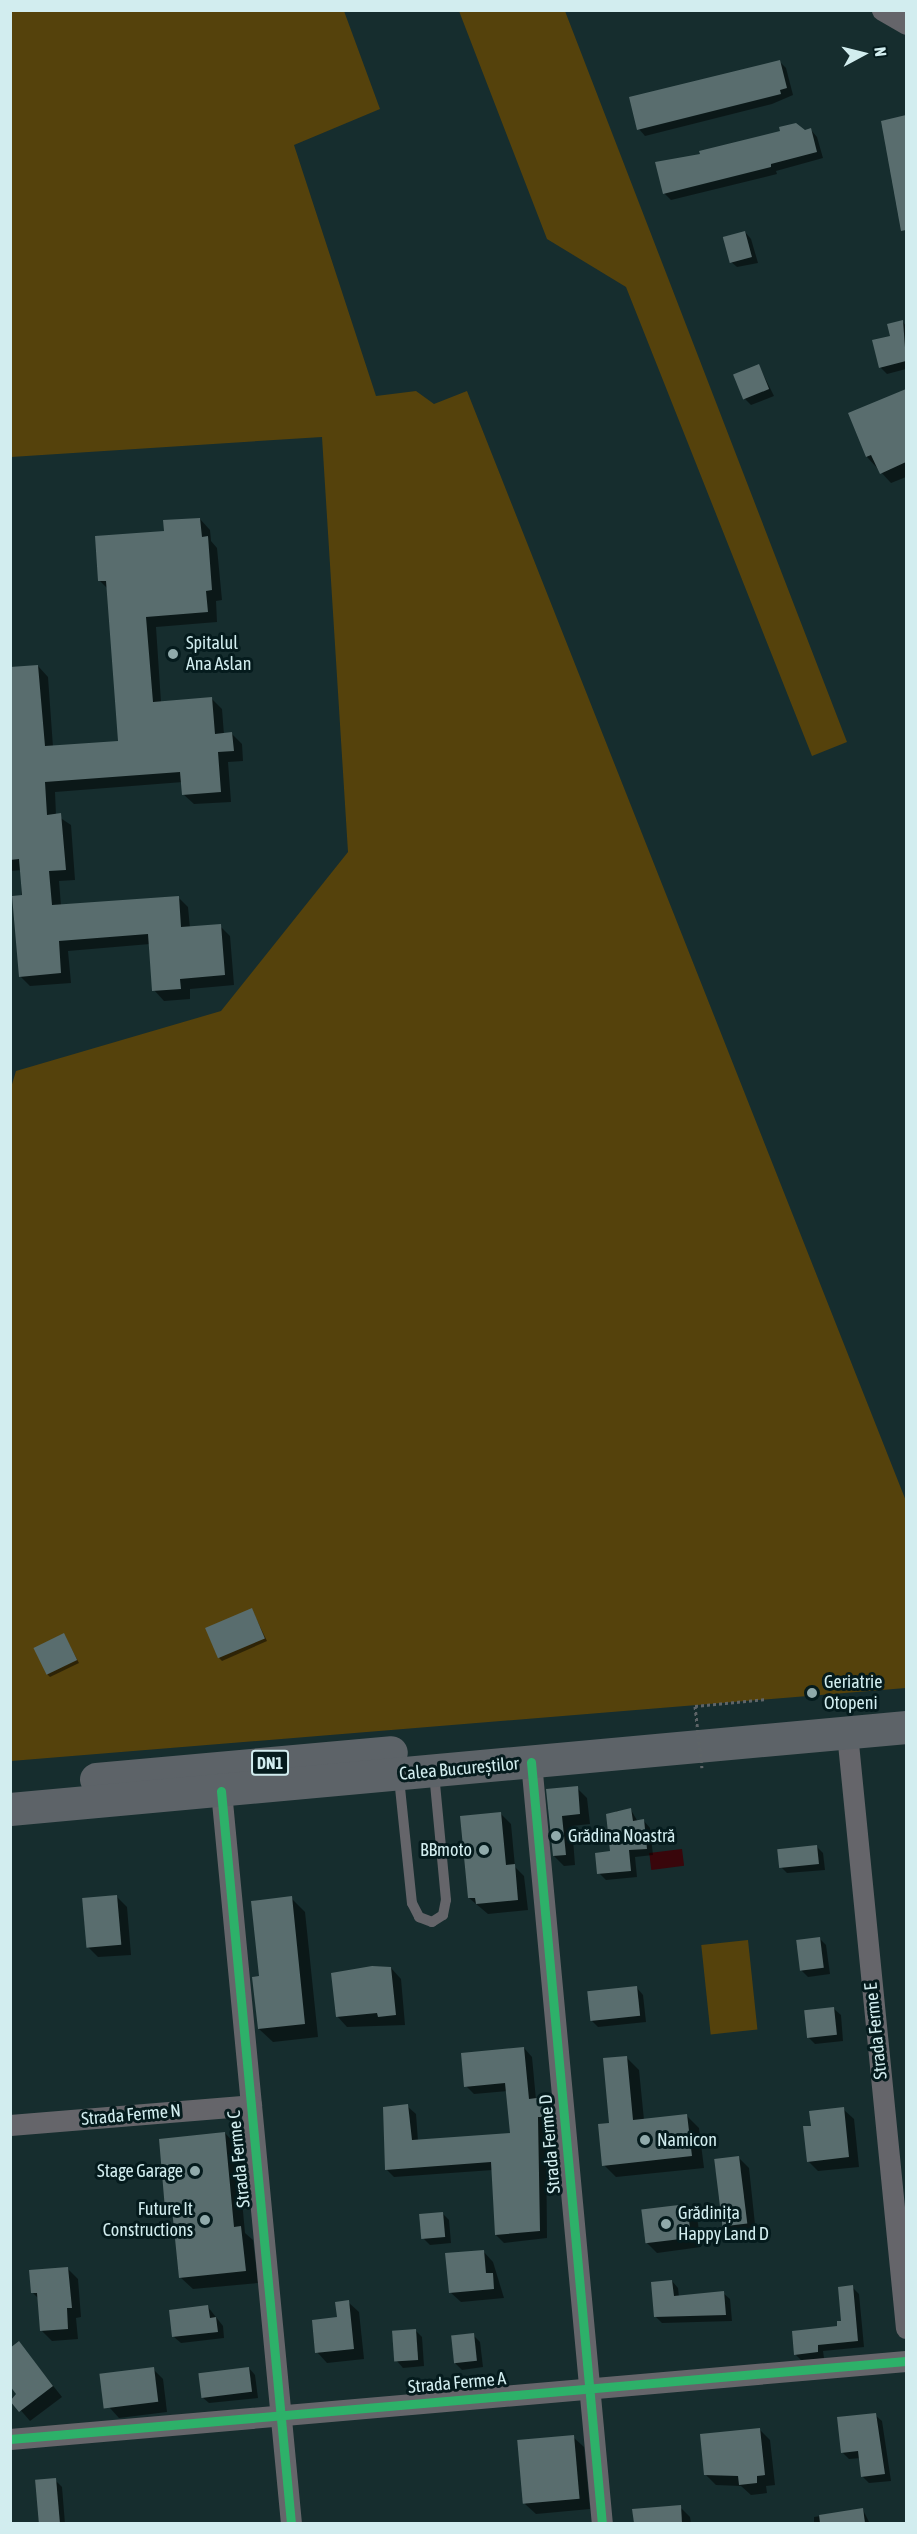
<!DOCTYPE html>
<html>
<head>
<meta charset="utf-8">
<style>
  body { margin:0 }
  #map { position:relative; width:917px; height:2534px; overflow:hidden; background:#162d2e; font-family:"Asap Condensed",sans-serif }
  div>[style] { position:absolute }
  .green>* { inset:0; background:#55420c; transform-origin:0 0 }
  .water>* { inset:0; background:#39060b; transform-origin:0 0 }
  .shadow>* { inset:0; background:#0007 }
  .building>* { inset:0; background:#596d6e; transform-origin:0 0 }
  .path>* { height:3px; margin-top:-1.5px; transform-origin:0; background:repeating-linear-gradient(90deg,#5e6467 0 3px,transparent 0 6px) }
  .service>* { height:10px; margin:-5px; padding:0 5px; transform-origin:5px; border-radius:5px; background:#65656a }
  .minor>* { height:21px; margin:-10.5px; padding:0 10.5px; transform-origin:10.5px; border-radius:10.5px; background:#65656a }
  .trunk>* { height:33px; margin:-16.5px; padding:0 16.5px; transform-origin:16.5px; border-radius:16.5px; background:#5d6368 }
  .path-bridge>* { height:3px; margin-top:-1.5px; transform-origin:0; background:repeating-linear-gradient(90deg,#5e6467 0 3px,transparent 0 6px) }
  .cycleway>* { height:9px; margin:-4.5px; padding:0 4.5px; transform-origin:4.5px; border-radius:4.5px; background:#2db169 }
  .dots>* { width:16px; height:16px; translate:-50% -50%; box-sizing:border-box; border:3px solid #051b1d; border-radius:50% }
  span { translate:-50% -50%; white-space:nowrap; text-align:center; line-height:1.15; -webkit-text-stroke:6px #051b1d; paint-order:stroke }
  .shield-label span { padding:2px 4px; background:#051b1d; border:2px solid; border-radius:4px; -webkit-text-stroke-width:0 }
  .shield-label { font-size:16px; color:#d2edef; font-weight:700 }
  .poi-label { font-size:18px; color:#d2edef }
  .left { translate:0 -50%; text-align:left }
  .right { translate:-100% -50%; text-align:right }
  .street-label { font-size:18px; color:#d2edef }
  .frame { position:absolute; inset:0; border:12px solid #d2edef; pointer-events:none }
  .north { position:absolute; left:833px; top:24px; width:60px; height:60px; -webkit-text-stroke:4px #051b1d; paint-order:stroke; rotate:83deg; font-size:16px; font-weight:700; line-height:24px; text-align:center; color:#d2edef }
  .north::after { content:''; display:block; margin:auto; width:21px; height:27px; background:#d2edef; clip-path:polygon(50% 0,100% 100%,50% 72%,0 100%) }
</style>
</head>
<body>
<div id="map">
  <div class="green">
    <div style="clip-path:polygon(11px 11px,344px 11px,380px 109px,294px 145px,376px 396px,416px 391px,434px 404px,467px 391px,906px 1501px,906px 1688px,11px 1761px,10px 1091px,16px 1071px,221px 1011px,348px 852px,322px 437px,11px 457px)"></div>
    <div style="clip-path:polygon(459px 11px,565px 11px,847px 742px,812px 756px,626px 287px,547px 239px)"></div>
    <div style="left:748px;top:1940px;width:90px;height:47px;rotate:84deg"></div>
  </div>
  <div class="water">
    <div style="left:682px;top:1849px;width:17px;height:33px;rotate:83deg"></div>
  </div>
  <div class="shadow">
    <div style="clip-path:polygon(780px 62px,786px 68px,793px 95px,772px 104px,645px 136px,639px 129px)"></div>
    <div style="clip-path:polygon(906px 117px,906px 227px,900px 220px,882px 122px)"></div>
    <div style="clip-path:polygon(811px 130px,817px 137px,823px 158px,776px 171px,777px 174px,671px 200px,664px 193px)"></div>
    <div style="clip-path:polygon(745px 232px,751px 239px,758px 263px,737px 267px,730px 261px)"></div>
    <div style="clip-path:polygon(903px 322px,906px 326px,906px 369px,887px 374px,880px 367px,892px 337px)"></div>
    <div style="clip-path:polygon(759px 366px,774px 396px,751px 405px,744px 398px)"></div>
    <div style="clip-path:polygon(906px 391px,906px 477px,891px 483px,867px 457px,850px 414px)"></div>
    <div style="clip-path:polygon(200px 519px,210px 530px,211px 541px,217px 548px,222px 600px,216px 601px,217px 622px,156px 627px,161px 702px,212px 699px,222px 709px,224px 735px,232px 734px,242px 744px,243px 761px,228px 762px,231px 802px,194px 804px,183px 794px,183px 782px,55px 792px,56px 815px,71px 825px,75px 880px,59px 881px,61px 906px,178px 897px,188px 907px,190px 928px,220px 926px,230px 936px,234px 985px,190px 989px,190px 999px,164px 1001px,154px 990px,150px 944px,68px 951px,71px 983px,30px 986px,20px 976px,22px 870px,10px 871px,10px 668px,38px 666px,48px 677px,53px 747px,119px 742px,108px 589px,100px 581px,165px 532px)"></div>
    <div style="clip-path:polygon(252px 1610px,267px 1641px,222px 1661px,219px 1658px)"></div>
    <div style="clip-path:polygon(64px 1635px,79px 1663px,50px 1677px,47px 1674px)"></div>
    <div style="clip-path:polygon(577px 1788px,587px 1798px,590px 1824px,572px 1826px,575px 1865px,564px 1866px,554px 1856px,548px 1791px)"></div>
    <div style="clip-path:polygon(631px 1810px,638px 1822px,644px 1821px,650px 1828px,653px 1855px,635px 1857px,637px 1877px,606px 1880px,599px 1873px,611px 1853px,616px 1811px)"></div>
    <div style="clip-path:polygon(501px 1814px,511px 1824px,515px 1867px,524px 1876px,528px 1910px,488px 1914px,469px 1898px)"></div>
    <div style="clip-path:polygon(817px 1847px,823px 1853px,825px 1870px,787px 1873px,780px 1866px)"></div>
    <div style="clip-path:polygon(117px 1897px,127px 1907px,131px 1955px,98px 1957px,88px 1947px)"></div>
    <div style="clip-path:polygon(291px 1898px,305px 1912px,318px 2037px,273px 2042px,259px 2029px,260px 1977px)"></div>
    <div style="clip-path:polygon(820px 1939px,826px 1945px,830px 1974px,808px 1977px,801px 1970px)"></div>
    <div style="clip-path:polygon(391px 1968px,401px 1979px,405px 2025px,347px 2027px,337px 2016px)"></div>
    <div style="clip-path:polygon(637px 1988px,643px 1995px,646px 2022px,598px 2027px,591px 2020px)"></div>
    <div style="clip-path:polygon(834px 2009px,841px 2015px,843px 2041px,815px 2044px,808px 2037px)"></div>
    <div style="clip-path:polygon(524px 2048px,532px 2057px,536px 2100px,544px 2099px,552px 2107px,553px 2124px,546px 2125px,547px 2238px,504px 2243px,496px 2235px,493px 2170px,394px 2177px,386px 2169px,407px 2106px,416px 2114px,418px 2141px,512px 2134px,508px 2091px,474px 2094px,466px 2086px)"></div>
    <div style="clip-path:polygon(627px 2058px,639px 2070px,644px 2120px,687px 2116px,699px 2128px,704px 2168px,616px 2177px,604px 2165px)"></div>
    <div style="clip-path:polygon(843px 2109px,854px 2119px,859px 2167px,818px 2171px,808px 2161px)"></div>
    <div style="clip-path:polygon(225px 2133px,237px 2146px,245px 2233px,253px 2240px,258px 2283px,193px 2289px,180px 2277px,174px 2216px,167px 2209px)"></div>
    <div style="clip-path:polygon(739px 2158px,749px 2168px,756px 2234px,733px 2236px,723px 2226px)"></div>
    <div style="clip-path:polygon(687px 2206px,697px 2216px,701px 2247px,657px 2253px,646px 2242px)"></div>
    <div style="clip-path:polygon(442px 2213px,449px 2220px,451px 2243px,430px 2245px,423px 2238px)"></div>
    <div style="clip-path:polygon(483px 2251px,493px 2262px,504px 2298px,461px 2302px,450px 2292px)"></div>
    <div style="clip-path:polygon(68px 2269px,78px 2279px,81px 2317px,76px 2318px,78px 2339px,52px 2341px,42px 2331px,39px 2299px,33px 2293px)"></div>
    <div style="clip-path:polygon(672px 2281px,678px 2288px,679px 2297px,723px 2293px,730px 2299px,732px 2321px,662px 2323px,655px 2316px)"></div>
    <div style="clip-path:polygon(852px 2287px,859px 2294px,864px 2347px,823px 2351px,824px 2358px,802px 2361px,795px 2354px,839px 2328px)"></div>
    <div style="clip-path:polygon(348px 2302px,359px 2312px,364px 2359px,327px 2363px,317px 2352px)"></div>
    <div style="clip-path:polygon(208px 2307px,223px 2326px,224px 2338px,181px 2343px,174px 2337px)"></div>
    <div style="clip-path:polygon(415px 2330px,422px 2337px,424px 2366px,403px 2368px,397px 2361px)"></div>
    <div style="clip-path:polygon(473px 2335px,480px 2342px,483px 2367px,462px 2370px,455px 2363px)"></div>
    <div style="clip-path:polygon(19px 2343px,62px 2397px,30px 2421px,11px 2399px,18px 2394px)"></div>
    <div style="clip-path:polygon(249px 2368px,255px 2375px,258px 2398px,209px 2403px,202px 2397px)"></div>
    <div style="clip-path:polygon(153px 2369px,163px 2379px,167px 2412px,119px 2418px,109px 2407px)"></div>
    <div style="clip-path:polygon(875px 2415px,882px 2421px,891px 2481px,869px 2483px,862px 2476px,861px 2458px,849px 2459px,842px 2452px)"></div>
    <div style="clip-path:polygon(760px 2430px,770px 2440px,775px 2485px,766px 2486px,767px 2493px,751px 2495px,741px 2486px,716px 2485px,706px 2475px)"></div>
    <div style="clip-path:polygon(573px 2437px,584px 2447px,590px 2509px,536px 2514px,525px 2504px)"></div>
    <div style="clip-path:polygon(55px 2480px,62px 2487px,65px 2524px,40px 2524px,36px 2482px)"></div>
    <div style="clip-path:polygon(680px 2507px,690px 2517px,691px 2524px,630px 2524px)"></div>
    <div style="clip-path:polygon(863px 2510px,870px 2524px,814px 2524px,814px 2517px)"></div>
  </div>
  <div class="building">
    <div style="clip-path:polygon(780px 60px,787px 88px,780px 90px,781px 94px,637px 130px,629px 97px)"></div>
    <div style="clip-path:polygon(906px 115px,906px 230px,901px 231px,881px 121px)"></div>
    <div style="clip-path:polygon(796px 123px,805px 130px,811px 128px,817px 152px,771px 164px,771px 167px,663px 194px,655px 162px,700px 154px,699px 151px,780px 131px,779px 127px)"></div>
    <div style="left:745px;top:231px;width:27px;height:23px;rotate:75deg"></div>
    <div style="clip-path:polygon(903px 320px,906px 361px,879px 368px,872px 340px,890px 336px,887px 324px)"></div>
    <div style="left:759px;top:364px;width:27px;height:28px;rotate:68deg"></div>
    <div style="clip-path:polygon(906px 389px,906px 462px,880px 474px,871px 455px,866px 457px,848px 413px)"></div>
    <div style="clip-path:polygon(200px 518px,202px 537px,208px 536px,212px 590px,206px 591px,208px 612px,146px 617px,153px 702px,212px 697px,215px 734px,232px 732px,234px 751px,218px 752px,221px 792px,182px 795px,180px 772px,45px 782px,47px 815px,61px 813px,66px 870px,49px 871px,52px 905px,179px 896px,181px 927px,221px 924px,225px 975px,180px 979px,181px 989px,152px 991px,148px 934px,59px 941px,61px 973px,19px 977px,12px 896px,22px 895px,19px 859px,10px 860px,10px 667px,38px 665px,45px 746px,118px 741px,106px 581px,98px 581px,95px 536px,164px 531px,163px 520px)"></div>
    <div style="left:252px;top:1608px;width:33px;height:51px;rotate:67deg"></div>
    <div style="left:64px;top:1633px;width:30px;height:34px;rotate:64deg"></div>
    <div style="clip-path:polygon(578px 1786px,580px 1814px,562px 1816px,566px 1855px,553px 1856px,546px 1789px)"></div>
    <div style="clip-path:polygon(631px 1808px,633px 1821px,644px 1819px,647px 1849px,629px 1850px,631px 1871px,597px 1874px,595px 1853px,610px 1851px,606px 1814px)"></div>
    <div style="clip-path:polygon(501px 1812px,506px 1865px,515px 1864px,518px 1900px,476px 1904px,475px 1898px,468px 1898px,460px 1816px)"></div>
    <div style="left:817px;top:1845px;width:19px;height:40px;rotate:84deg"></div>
    <div style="left:117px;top:1895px;width:50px;height:35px;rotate:85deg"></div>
    <div style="clip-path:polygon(292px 1896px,305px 2024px,258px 2029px,252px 1977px,259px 1976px,251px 1901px)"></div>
    <div style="left:820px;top:1937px;width:31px;height:24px;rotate:83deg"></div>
    <div style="clip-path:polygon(372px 1966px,391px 1967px,396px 2015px,378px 2017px,377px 2013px,336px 2017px,331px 1973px)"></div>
    <div style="left:637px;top:1986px;width:30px;height:50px;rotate:84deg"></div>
    <div style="left:834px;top:2007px;width:28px;height:30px;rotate:84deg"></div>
    <div style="clip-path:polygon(524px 2047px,529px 2099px,544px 2097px,546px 2117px,538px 2117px,540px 2231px,495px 2235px,491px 2162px,385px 2170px,383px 2107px,408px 2104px,412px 2140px,510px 2133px,505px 2083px,464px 2087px,461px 2053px)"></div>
    <div style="clip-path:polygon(627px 2056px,633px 2120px,687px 2114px,692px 2156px,602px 2166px,598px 2124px,609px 2123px,603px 2058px)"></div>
    <div style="clip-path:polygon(844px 2107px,849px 2157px,807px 2162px,803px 2126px,811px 2126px,809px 2111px)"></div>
    <div style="clip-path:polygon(225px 2132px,234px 2227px,241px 2226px,246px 2271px,179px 2278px,172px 2209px,165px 2209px,159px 2139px)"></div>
    <div style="left:739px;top:2156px;width:68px;height:25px;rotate:83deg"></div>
    <div style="left:687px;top:2204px;width:34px;height:46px;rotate:83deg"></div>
    <div style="left:443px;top:2212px;width:25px;height:24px;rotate:85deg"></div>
    <div style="clip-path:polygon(484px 2250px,486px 2273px,493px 2273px,494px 2289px,449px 2293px,445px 2253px)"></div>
    <div style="clip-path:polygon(68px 2267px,72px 2308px,67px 2308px,68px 2329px,40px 2331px,37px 2293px,31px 2293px,29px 2270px)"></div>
    <div style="clip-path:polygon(672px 2280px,674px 2296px,724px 2291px,726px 2315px,654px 2317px,651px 2282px)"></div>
    <div style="clip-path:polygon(853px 2285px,858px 2341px,818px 2345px,818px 2352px,794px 2355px,792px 2331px,837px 2326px,837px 2321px,841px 2321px,838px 2287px)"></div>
    <div style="clip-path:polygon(349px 2300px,354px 2349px,315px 2353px,312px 2320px,337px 2317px,335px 2302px)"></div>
    <div style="clip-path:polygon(208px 2305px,210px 2318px,216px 2317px,218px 2332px,172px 2337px,169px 2310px)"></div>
    <div style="left:416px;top:2329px;width:31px;height:24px;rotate:86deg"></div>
    <div style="left:474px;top:2333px;width:28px;height:23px;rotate:84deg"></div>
    <div style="clip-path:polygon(19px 2341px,53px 2386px,19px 2412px,10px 2401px,16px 2394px,10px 2386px,10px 2348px)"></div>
    <div style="left:154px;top:2367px;width:35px;height:55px;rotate:83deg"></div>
    <div style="left:249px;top:2367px;width:25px;height:51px;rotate:83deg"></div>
    <div style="clip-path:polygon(876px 2413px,885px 2474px,861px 2477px,858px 2451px,841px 2453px,837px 2417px)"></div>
    <div style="clip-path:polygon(760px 2428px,765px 2475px,757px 2476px,757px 2483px,739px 2485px,738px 2476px,704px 2475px,700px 2434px)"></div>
    <div style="left:574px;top:2435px;width:64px;height:57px;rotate:85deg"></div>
    <div style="left:56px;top:2478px;width:45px;height:21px;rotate:85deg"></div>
    <div style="clip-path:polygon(681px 2505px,682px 2523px,634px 2523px,632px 2509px)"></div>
    <div style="clip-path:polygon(863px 2508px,865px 2523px,820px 2523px,819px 2515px)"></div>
  </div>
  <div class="path">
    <div style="left:695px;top:1706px;width:71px;rotate:-5.6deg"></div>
  </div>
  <div class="service">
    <div style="left:399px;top:1778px;width:126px;rotate:84.1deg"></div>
    <div style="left:412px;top:1903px;width:16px;rotate:63deg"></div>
    <div style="left:419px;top:1917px;width:14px;rotate:21deg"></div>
    <div style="left:432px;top:1922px;width:13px;rotate:-32deg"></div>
    <div style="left:443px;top:1915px;width:15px;rotate:-79deg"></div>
    <div style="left:446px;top:1900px;width:127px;rotate:-95.4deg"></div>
  </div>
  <div class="minor">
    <div style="left:882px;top:10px;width:28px;rotate:30deg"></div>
    <div style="left:847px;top:1733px;width:598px;rotate:84.34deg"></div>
    <div style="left:531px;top:1762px;width:765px;rotate:84.68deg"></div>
    <div style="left:221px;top:1791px;width:736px;rotate:84.54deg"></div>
    <div style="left:10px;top:2125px;width:242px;rotate:-4.7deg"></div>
    <div style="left:10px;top:2439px;width:899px;rotate:-4.98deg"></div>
  </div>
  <div class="trunk">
    <div style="left:96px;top:1779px;width:296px;rotate:-5.2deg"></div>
    <div style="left:10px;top:1809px;width:900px;rotate:-5.23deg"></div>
  </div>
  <div class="path-bridge">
    <div style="left:695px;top:1706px;width:62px;rotate:83.6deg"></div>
  </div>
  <div class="cycleway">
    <div style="left:531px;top:1762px;width:765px;rotate:84.68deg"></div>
    <div style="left:221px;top:1791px;width:736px;rotate:84.54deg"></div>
    <div style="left:10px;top:2439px;width:899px;rotate:-4.98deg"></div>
  </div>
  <div class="dots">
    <div style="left:173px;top:654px;background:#90aaab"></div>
    <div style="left:812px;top:1693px;background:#90aaab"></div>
    <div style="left:556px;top:1836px;background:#90aaab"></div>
    <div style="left:484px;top:1850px;background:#90aaab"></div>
    <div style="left:645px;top:2140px;background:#90aaab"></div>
    <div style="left:195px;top:2171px;background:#90aaab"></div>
    <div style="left:205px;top:2220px;background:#90aaab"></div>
    <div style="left:666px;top:2224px;background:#90aaab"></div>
  </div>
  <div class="shield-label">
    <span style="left:270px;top:1763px">DN1</span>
  </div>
  <div class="poi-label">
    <span class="left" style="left:186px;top:654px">Spitalul<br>Ana Aslan</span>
    <span class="left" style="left:824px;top:1693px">Geriatrie<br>Otopeni</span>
    <span class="left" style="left:568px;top:1836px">Grădina Noastră</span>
    <span class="right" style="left:472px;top:1850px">BBmoto</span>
    <span class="left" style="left:657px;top:2140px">Namicon</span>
    <span class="right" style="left:183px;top:2171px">Stage Garage</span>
    <span class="right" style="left:193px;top:2220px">Future It<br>Constructions</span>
    <span class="left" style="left:678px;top:2224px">Grădinița<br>Happy Land D</span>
  </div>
  <div class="street-label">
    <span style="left:459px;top:1769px;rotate:-5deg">Calea Bucureștilor</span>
    <span style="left:876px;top:2031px;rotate:-96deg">Strada Ferme E</span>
    <span style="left:131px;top:2115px;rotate:-5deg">Strada Ferme N</span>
    <span style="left:550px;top:2144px;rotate:-95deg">Strada Ferme D</span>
    <span style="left:239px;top:2159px;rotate:-96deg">Strada Ferme C</span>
    <span style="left:457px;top:2383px;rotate:-5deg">Strada Ferme A</span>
  </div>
  <div class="frame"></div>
  <div class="north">N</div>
</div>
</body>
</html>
